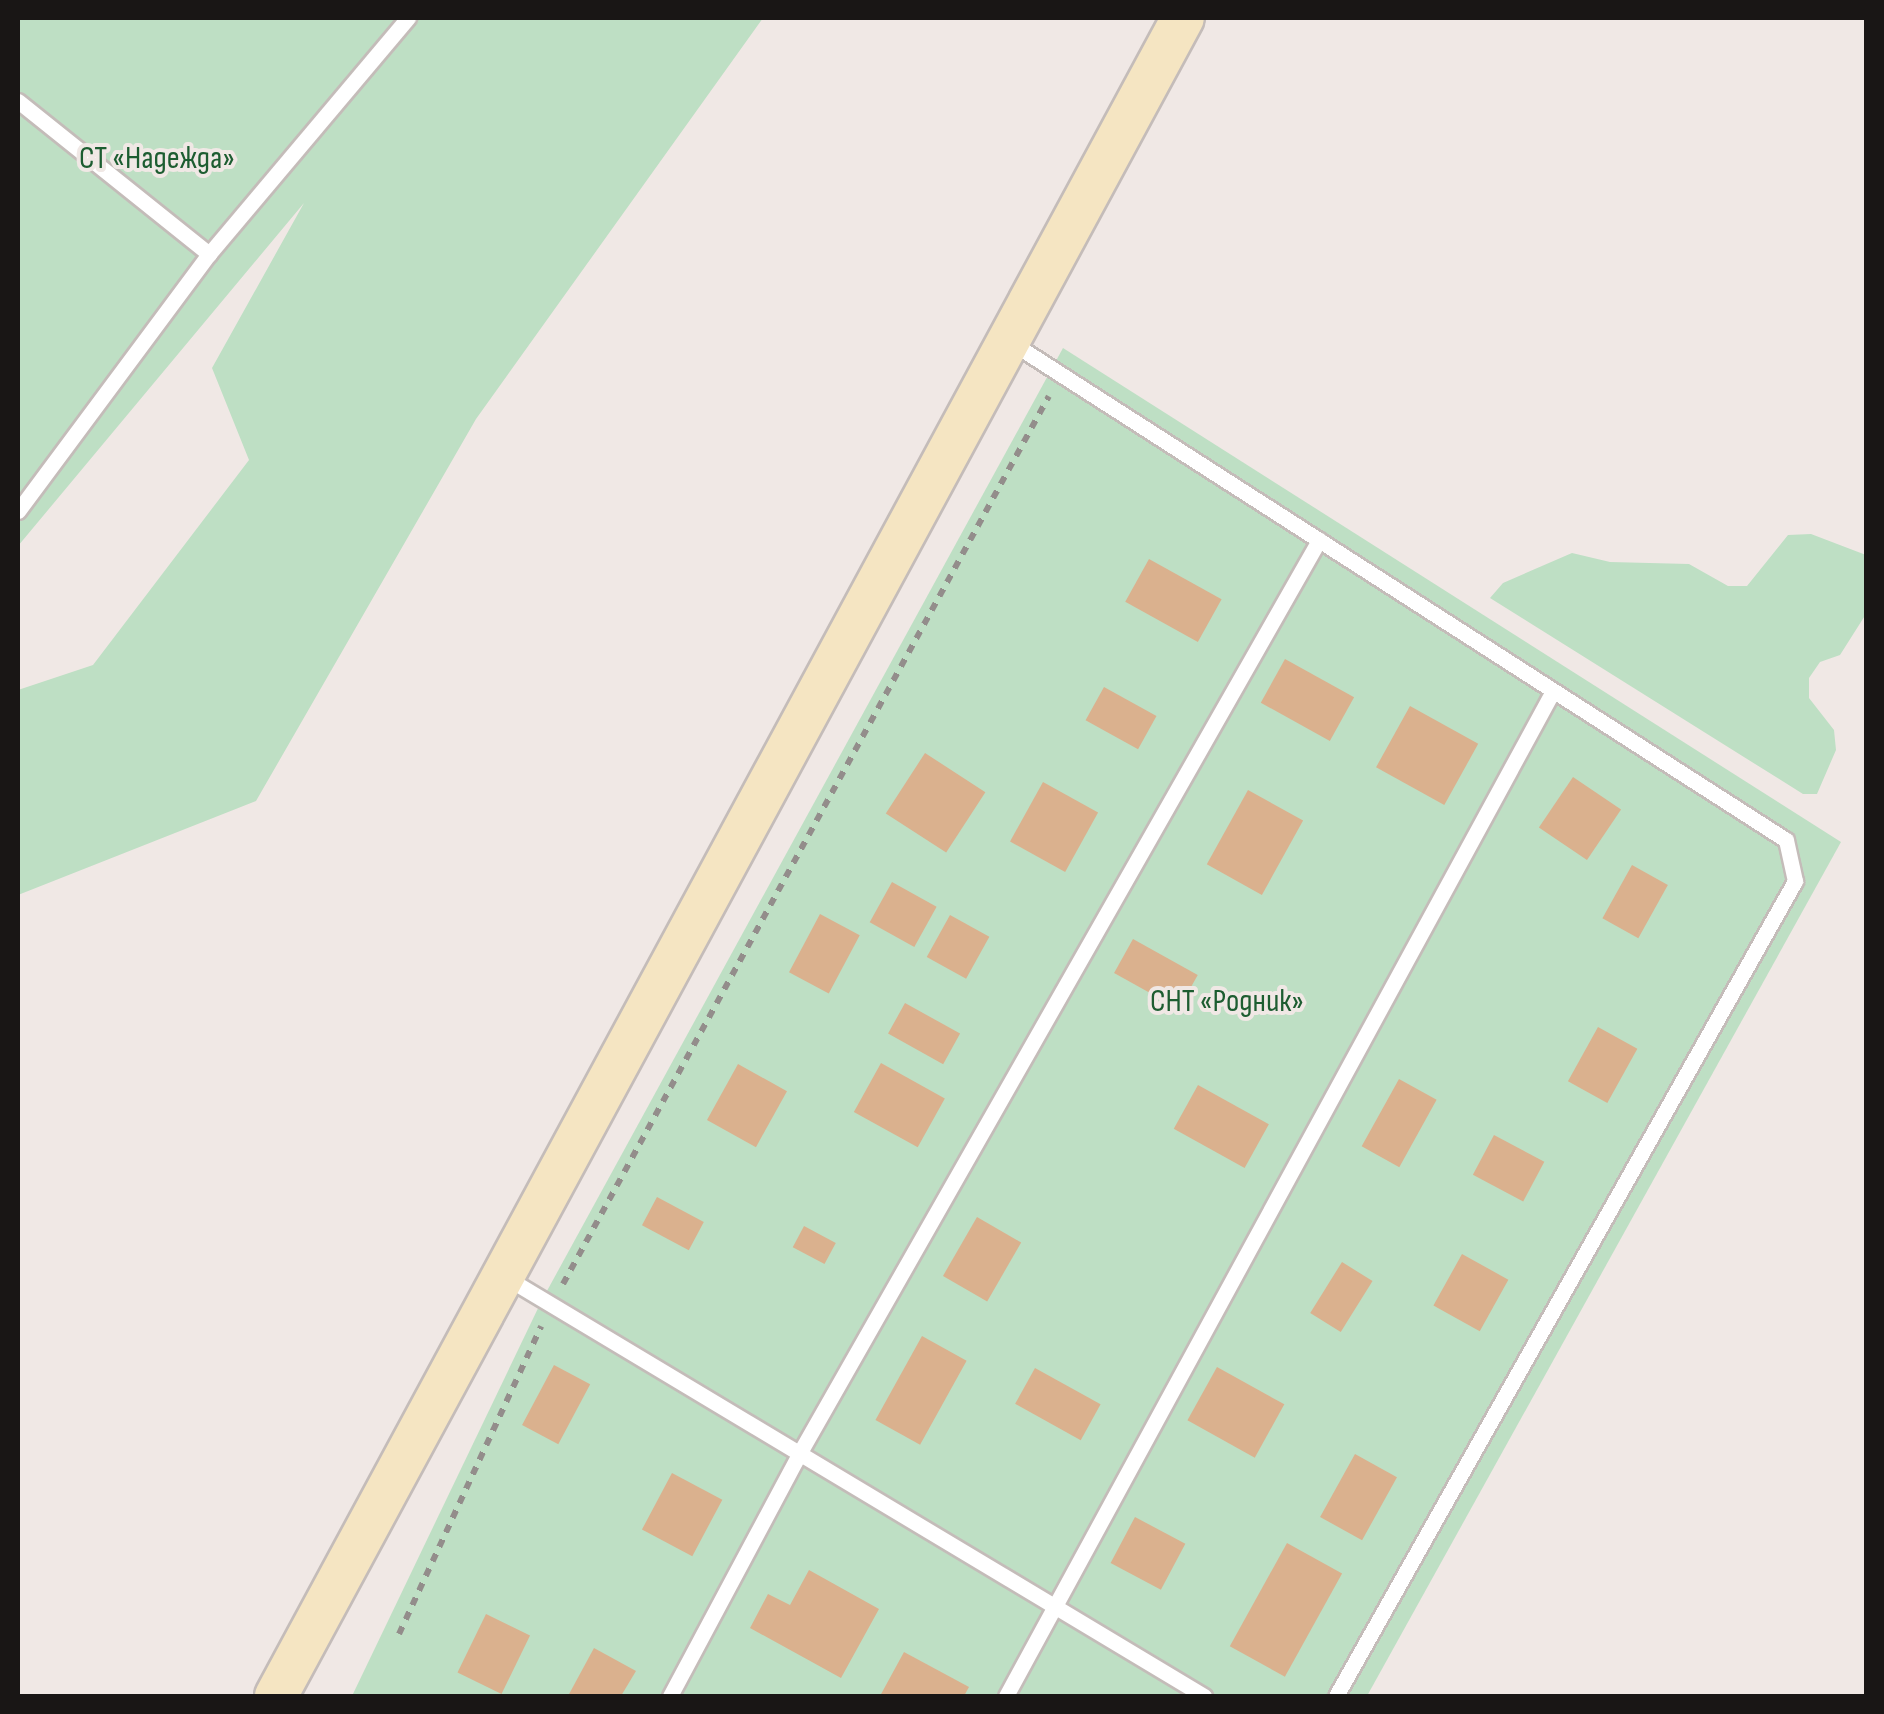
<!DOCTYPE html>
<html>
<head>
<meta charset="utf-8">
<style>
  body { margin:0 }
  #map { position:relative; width:1884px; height:1714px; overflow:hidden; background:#f0e8e5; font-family:"Sofia Sans Condensed",sans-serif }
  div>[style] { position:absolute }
  .green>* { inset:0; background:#bedfc4 }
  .building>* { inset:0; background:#dab18e; transform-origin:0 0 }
  .path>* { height:6px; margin-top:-3px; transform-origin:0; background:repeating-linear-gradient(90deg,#938d8b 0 8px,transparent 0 16px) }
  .roads { filter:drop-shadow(2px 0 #c4bcb9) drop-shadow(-2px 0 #c4bcb9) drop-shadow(0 2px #c4bcb9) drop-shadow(0 -2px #c4bcb9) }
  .lane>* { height:15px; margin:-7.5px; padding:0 7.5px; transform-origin:7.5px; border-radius:7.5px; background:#fff }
  .secondary>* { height:42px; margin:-21px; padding:0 21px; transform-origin:21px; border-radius:21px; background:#f5e5c2 }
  span { translate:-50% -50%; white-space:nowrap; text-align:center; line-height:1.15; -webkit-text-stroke:8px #f0e8e5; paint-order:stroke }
  .park-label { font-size:32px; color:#1d5d31 }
  .frame { position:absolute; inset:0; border:20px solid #191615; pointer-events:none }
</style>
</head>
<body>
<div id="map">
  <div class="green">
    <div style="clip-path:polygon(18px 18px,763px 18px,476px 419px,256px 801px,18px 895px,18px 690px,93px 665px,249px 460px,212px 368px,304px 203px,18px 546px)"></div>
    <div style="clip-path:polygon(1063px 348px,1841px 842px,1367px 1696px,352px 1696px,542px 1300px)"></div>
    <div style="clip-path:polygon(1811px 534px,1866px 555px,1866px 614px,1840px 655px,1820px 662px,1809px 678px,1809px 698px,1834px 730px,1836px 750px,1817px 794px,1803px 794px,1490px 598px,1503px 583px,1572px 553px,1610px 562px,1689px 564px,1728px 586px,1747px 586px,1788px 535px)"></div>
  </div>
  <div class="building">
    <div style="left:1149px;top:559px;width:83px;height:49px;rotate:29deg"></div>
    <div style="left:1285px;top:659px;width:79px;height:50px;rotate:29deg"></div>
    <div style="left:1104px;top:687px;width:60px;height:38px;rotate:29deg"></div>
    <div style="left:1410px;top:706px;width:78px;height:70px;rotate:29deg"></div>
    <div style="left:925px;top:753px;width:72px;height:72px;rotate:33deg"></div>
    <div style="left:1573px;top:777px;width:58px;height:61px;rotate:34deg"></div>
    <div style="left:1043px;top:782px;width:63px;height:68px;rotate:29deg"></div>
    <div style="left:1248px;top:790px;width:63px;height:85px;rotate:29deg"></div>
    <div style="left:1632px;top:865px;width:41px;height:61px;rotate:29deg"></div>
    <div style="left:892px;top:882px;width:51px;height:46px;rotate:29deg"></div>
    <div style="left:820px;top:914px;width:45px;height:66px;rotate:28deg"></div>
    <div style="left:950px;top:915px;width:45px;height:48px;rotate:29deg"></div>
    <div style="left:1133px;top:939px;width:74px;height:39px;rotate:29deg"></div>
    <div style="left:905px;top:1003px;width:63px;height:35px;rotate:29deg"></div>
    <div style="left:1598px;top:1027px;width:45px;height:62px;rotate:29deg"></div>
    <div style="left:881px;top:1063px;width:73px;height:56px;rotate:29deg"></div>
    <div style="left:738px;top:1064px;width:56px;height:64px;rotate:29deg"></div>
    <div style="left:1399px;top:1079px;width:43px;height:77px;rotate:29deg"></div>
    <div style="left:1198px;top:1085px;width:81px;height:50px;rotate:29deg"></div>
    <div style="left:1494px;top:1135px;width:57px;height:45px;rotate:28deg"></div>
    <div style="left:657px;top:1197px;width:53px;height:32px;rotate:28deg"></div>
    <div style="left:977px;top:1217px;width:51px;height:68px;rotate:30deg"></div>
    <div style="left:804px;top:1226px;width:36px;height:24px;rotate:28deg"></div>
    <div style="left:1462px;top:1254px;width:53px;height:59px;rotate:29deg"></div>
    <div style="left:1342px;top:1262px;width:36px;height:60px;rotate:32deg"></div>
    <div style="left:922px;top:1336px;width:51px;height:96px;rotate:29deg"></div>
    <div style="left:554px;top:1365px;width:41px;height:68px;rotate:28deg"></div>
    <div style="left:1217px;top:1367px;width:77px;height:61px;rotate:29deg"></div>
    <div style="left:1035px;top:1368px;width:75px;height:41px;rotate:29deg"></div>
    <div style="left:1355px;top:1454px;width:48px;height:72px;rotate:29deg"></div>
    <div style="left:672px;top:1473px;width:57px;height:64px;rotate:28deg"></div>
    <div style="left:1135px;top:1517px;width:57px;height:52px;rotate:28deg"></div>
    <div style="left:1287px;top:1543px;width:63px;height:118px;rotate:29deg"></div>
    <div style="clip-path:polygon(809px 1570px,879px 1609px,841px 1678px,750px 1628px,768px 1594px,790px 1605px)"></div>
    <div style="left:486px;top:1614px;width:49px;height:65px;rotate:26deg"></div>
    <div style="clip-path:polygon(594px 1648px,636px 1671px,621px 1696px,568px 1696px)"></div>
    <div style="clip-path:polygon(904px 1652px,969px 1687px,964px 1696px,880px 1696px)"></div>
  </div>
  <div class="path">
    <div style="left:563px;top:1284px;width:1012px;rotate:-61.31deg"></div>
    <div style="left:399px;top:1634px;width:339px;rotate:-65.2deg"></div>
  </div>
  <div class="roads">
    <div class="lane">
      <div style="left:18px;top:101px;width:245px;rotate:38.7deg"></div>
      <div style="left:1009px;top:341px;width:923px;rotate:32.71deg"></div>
      <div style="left:1786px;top:840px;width:42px;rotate:77.6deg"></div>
      <div style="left:1795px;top:881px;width:935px;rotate:119.39deg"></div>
      <div style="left:18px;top:511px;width:320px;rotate:-53.4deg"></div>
      <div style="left:209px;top:254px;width:309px;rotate:-49.9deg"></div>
      <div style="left:507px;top:1278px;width:813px;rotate:30.95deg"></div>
      <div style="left:670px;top:1696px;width:274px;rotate:-61.9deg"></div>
      <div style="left:799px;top:1454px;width:1052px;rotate:-60.36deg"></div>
      <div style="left:1006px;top:1696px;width:1144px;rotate:-61.44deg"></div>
    </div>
    <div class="secondary">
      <div style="left:276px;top:1696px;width:1907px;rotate:-61.61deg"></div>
    </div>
  </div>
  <div class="park-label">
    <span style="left:157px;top:159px">СТ «Надежда»</span>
    <span style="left:1227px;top:1002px">СНТ «Родник»</span>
  </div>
  <div class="frame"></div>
</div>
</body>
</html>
